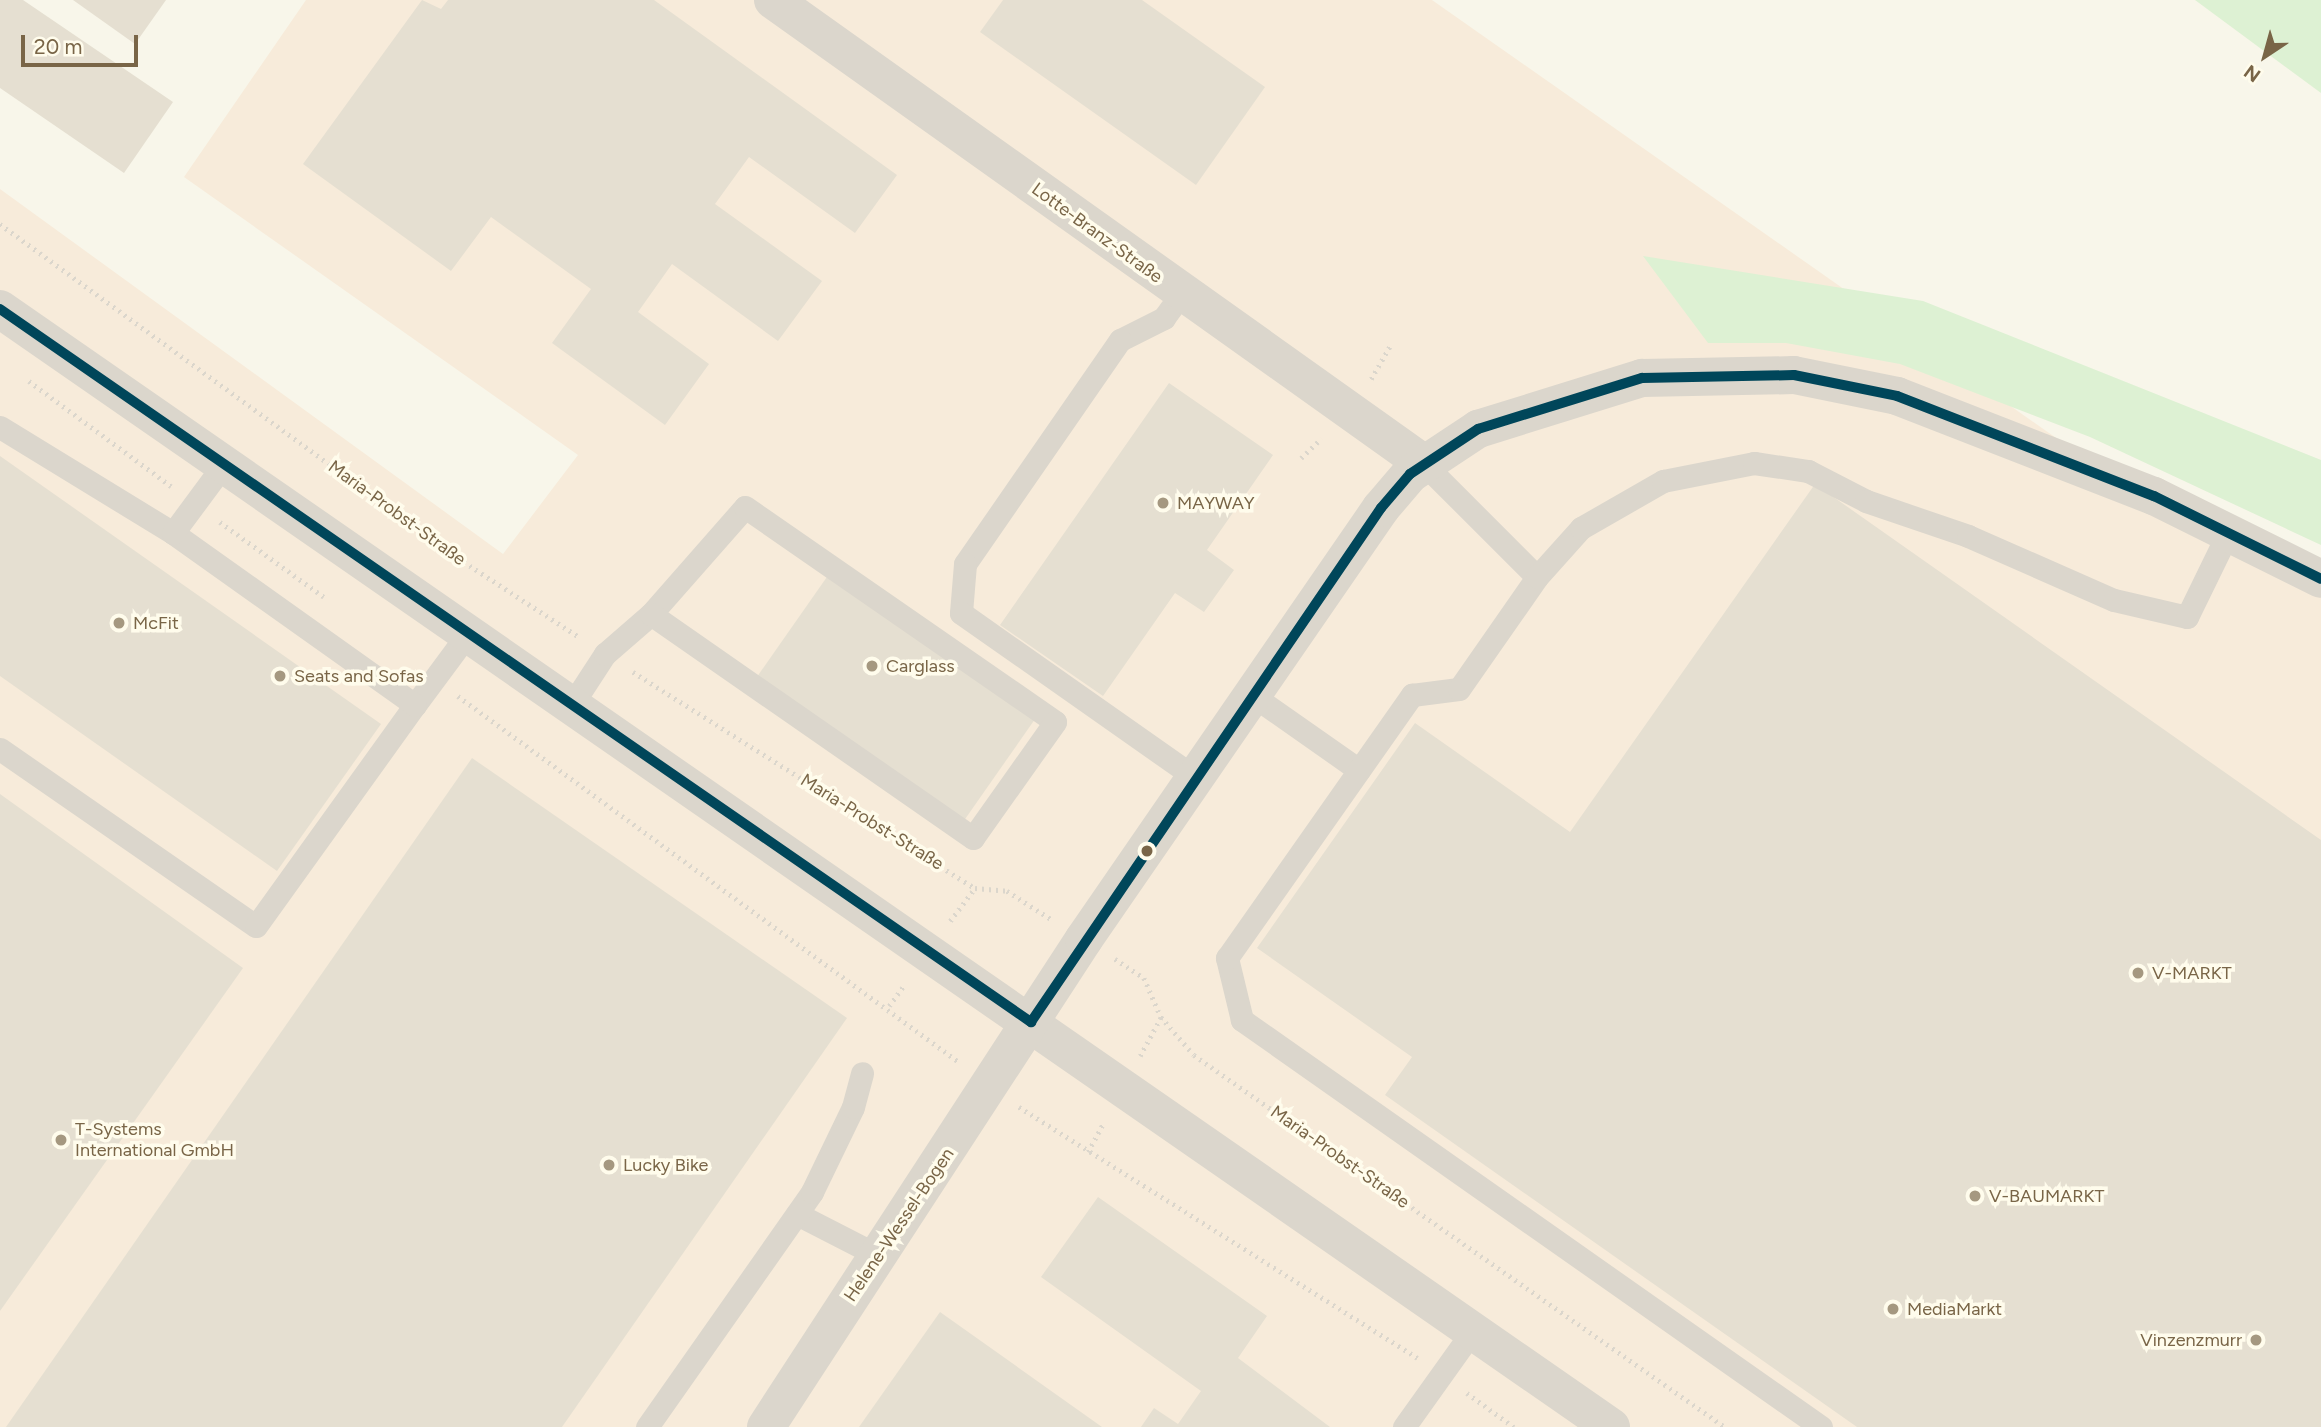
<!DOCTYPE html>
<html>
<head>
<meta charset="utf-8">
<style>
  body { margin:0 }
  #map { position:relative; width:2321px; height:1427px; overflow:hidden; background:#f8f6ea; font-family:Figtree,sans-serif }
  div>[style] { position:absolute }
  .commercial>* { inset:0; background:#f7ebda }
  .green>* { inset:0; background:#ddf1d3 }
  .building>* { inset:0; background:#e5dfd1; transform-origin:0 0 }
  .path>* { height:4.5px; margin-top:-2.25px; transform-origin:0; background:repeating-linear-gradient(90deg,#dbd6cc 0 2px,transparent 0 7px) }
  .service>* { height:23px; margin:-11.5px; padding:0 11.5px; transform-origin:11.5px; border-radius:11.5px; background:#dbd6cc }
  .minor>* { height:38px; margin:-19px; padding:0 19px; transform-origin:19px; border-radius:19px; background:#dbd6cc }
  .bus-1>* { height:10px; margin:-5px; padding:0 5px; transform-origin:5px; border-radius:5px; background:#00465a }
  .dots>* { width:19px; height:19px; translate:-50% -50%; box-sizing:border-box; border:4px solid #fffcec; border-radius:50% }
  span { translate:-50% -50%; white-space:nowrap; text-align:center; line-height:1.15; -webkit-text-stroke:7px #fffcec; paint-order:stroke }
  .street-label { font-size:18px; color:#796547 }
  .poi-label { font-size:18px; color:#796547 }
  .left { translate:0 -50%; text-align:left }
  .right { translate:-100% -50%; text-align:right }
  .north { position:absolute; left:2230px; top:21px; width:70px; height:70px; -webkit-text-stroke:5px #fffcec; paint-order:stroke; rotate:216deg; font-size:19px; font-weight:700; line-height:28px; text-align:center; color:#796547 }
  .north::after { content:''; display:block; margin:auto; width:24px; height:32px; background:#796547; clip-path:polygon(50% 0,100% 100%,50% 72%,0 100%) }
  .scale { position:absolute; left:21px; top:35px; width:117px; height:32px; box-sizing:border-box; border:4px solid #796547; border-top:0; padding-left:9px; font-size:21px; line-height:24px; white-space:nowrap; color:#796547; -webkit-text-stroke:5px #fffcec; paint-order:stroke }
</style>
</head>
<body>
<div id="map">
  <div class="commercial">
    <div style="clip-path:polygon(306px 0,1432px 0,2183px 527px,2321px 597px,2321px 1427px,0 1427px,0 189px,503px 554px,578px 455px,184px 177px)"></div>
  </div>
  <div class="green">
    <div style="clip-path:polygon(2195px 0,2321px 0,2321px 93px)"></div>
    <div style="clip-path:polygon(1643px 256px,1923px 301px,2321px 460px,2321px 545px,2090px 437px,1900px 364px,1786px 343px,1708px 343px)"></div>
  </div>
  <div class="building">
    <div style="clip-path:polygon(0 0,23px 0,173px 102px,124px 173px,0 88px)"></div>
    <div style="clip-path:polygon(73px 0,166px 0,135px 44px)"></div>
    <div style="clip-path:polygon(422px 0,441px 9px,448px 0,654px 0,897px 175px,855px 233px,749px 157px,715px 204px,822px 281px,778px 341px,672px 264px,638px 312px,709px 364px,665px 425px,552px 343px,591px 289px,491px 217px,451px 271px,303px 164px)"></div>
    <div style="clip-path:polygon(1003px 0,1142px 0,1265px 87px,1196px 185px,980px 32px)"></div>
    <div style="clip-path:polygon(1169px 383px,1273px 455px,1207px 550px,1234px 570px,1204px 612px,1175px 593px,1103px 696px,1000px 625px)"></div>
    <div style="clip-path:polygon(0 456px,381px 724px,277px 871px,0 676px)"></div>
    <div style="clip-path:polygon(1815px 484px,2321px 840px,2321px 1427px,1857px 1427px,1385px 1095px,1412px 1057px,1257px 948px,1415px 723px,1570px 832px)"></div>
    <div style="left:829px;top:574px;width:252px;height:125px;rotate:35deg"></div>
    <div style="clip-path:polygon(472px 758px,847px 1018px,562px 1427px,6px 1427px)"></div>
    <div style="clip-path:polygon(0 794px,243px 968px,0 1311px)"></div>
    <div style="clip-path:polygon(1098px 1197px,1267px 1316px,1238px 1358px,1330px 1427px,1141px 1427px,1154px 1408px,1178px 1424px,1201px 1391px,1041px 1277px)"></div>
    <div style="clip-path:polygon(940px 1312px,1102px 1427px,859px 1427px)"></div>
  </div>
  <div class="path">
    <div style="left:0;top:224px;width:567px;rotate:36.1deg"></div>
    <div style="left:458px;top:558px;width:145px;rotate:33.1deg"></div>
    <div style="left:1371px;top:379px;width:39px;rotate:-60deg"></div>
    <div style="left:29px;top:381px;width:177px;rotate:36.5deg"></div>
    <div style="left:1301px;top:458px;width:28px;rotate:-44deg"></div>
    <div style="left:220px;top:522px;width:128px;rotate:35.8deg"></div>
    <div style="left:633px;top:672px;width:404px;rotate:32.3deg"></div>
    <div style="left:975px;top:888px;width:32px;rotate:5deg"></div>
    <div style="left:1007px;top:891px;width:52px;rotate:32.5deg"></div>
    <div style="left:458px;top:696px;width:620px;rotate:36.15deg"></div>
    <div style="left:950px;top:921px;width:41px;rotate:-52.9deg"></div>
    <div style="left:1115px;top:959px;width:35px;rotate:33deg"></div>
    <div style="left:1144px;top:978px;width:43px;rotate:66.4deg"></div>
    <div style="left:1161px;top:1017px;width:50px;rotate:49deg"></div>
    <div style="left:1194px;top:1055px;width:648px;rotate:35.01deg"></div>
    <div style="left:889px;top:1006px;width:26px;rotate:-54deg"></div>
    <div style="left:1140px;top:1056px;width:44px;rotate:-61.7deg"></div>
    <div style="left:1019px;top:1107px;width:471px;rotate:32.2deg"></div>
    <div style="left:1088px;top:1152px;width:34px;rotate:-62deg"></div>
    <div style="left:1467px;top:1393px;width:58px;rotate:35.9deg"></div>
  </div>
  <div class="service">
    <div style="left:1182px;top:293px;width:31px;rotate:126deg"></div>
    <div style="left:1164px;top:318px;width:49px;rotate:153.4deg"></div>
    <div style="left:1120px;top:340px;width:272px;rotate:124.7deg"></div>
    <div style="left:965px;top:564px;width:49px;rotate:94.7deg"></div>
    <div style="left:961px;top:613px;width:289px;rotate:35.1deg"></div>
    <div style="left:0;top:427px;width:203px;rotate:31.5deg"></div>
    <div style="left:1423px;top:463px;width:161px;rotate:45deg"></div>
    <div style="left:1255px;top:697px;width:127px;rotate:35.1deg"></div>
    <div style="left:573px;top:703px;width:59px;rotate:-56.9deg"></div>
    <div style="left:605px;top:654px;width:61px;rotate:-41deg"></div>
    <div style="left:651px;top:614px;width:142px;rotate:-48.7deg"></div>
    <div style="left:745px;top:507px;width:377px;rotate:34.7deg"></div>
    <div style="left:1055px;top:722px;width:142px;rotate:125.3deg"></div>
    <div style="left:973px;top:838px;width:392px;rotate:-145.2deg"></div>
    <div style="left:415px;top:705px;width:91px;rotate:-53.5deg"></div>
    <div style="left:0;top:749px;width:311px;rotate:34.7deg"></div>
    <div style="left:256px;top:926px;width:272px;rotate:-54.3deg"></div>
    <div style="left:415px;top:705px;width:297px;rotate:-144.6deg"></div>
    <div style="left:173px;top:533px;width:86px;rotate:-53.5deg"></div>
    <div style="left:797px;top:1214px;width:92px;rotate:27.1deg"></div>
    <div style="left:647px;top:1427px;width:287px;rotate:-54.9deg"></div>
    <div style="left:812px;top:1192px;width:94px;rotate:-64.2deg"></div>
    <div style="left:853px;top:1107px;width:35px;rotate:-75deg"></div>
    <div style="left:1404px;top:1427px;width:120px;rotate:-54.5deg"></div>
    <div style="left:1821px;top:1427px;width:708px;rotate:-144.9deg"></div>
    <div style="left:1242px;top:1020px;width:64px;rotate:-103.6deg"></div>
    <div style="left:1227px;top:958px;width:322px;rotate:-54.9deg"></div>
    <div style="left:1412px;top:695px;width:47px;rotate:-7.3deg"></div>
    <div style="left:1459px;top:689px;width:136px;rotate:-55.1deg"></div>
    <div style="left:1537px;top:577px;width:66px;rotate:-48.1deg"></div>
    <div style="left:1581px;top:528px;width:95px;rotate:-29.8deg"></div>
    <div style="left:1663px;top:481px;width:93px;rotate:-11.2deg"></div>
    <div style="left:1754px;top:463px;width:55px;rotate:8.4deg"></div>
    <div style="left:1808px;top:471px;width:65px;rotate:27.3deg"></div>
    <div style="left:1866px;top:501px;width:108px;rotate:18.9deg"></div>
    <div style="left:1968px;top:536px;width:159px;rotate:23.7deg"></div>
    <div style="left:2114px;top:600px;width:75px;rotate:13.1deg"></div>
    <div style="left:2187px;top:617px;width:93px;rotate:-64deg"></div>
  </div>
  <div class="minor">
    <div style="left:773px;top:0;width:798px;rotate:35.46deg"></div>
    <div style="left:0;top:309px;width:1961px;rotate:34.76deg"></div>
    <div style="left:766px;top:1427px;width:582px;rotate:-56.91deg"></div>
    <div style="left:1084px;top:939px;width:523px;rotate:-55.43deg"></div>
    <div style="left:1381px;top:508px;width:45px;rotate:-49.5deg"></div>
    <div style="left:1410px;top:474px;width:82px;rotate:-33.5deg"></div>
    <div style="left:1478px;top:429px;width:172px;rotate:-17.3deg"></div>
    <div style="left:1642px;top:378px;width:152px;rotate:-1.1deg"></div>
    <div style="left:1794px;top:375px;width:105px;rotate:11.5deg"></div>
    <div style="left:1897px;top:396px;width:276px;rotate:21.3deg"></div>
    <div style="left:2154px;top:496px;width:186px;rotate:26.4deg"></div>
  </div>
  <div class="bus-1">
    <div style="left:0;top:309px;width:1254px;rotate:34.67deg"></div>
    <div style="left:1031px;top:1022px;width:622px;rotate:-55.75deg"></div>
    <div style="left:1381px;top:508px;width:45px;rotate:-49.5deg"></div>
    <div style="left:1410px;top:474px;width:82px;rotate:-33.5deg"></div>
    <div style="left:1478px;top:429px;width:172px;rotate:-17.3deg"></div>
    <div style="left:1642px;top:378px;width:152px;rotate:-1.1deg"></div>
    <div style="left:1794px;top:375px;width:105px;rotate:11.5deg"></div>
    <div style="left:1897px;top:396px;width:276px;rotate:21.3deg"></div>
    <div style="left:2154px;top:496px;width:186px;rotate:26.4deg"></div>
  </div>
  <div class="dots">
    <div style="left:1163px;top:503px;background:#a59880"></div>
    <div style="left:119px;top:623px;background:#a59880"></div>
    <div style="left:872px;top:666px;background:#a59880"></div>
    <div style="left:280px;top:676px;background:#a59880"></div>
    <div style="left:1147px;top:851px;background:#796547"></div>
    <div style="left:2138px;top:973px;background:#a59880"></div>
    <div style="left:61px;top:1140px;background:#a59880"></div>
    <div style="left:609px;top:1165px;background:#a59880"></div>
    <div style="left:1975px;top:1196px;background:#a59880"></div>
    <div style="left:1893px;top:1309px;background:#a59880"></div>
    <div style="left:2256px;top:1340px;background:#a59880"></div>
  </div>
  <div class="street-label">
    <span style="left:1097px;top:233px;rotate:36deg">Lotte-Branz-Straße</span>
    <span style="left:397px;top:513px;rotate:36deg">Maria-Probst-Straße</span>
    <span style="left:872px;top:822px;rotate:32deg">Maria-Probst-Straße</span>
    <span style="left:1340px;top:1157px;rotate:35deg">Maria-Probst-Straße</span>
    <span style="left:899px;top:1225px;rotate:-56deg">Helene-Wessel-Bogen</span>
  </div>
  <div class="poi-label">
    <span class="left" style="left:1177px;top:503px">MAYWAY</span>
    <span class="left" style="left:133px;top:623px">McFit</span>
    <span class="left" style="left:886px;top:666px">Carglass</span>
    <span class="left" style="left:294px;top:676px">Seats and Sofas</span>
    <span class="left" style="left:2152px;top:973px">V-MARKT</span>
    <span class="left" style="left:75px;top:1140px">T-Systems<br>International GmbH</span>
    <span class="left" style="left:623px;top:1165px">Lucky Bike</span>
    <span class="left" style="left:1989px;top:1196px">V-BAUMARKT</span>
    <span class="left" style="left:1907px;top:1309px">MediaMarkt</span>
    <span class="right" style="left:2242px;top:1340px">Vinzenzmurr</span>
  </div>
  <div class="north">N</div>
  <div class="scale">20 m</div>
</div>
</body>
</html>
